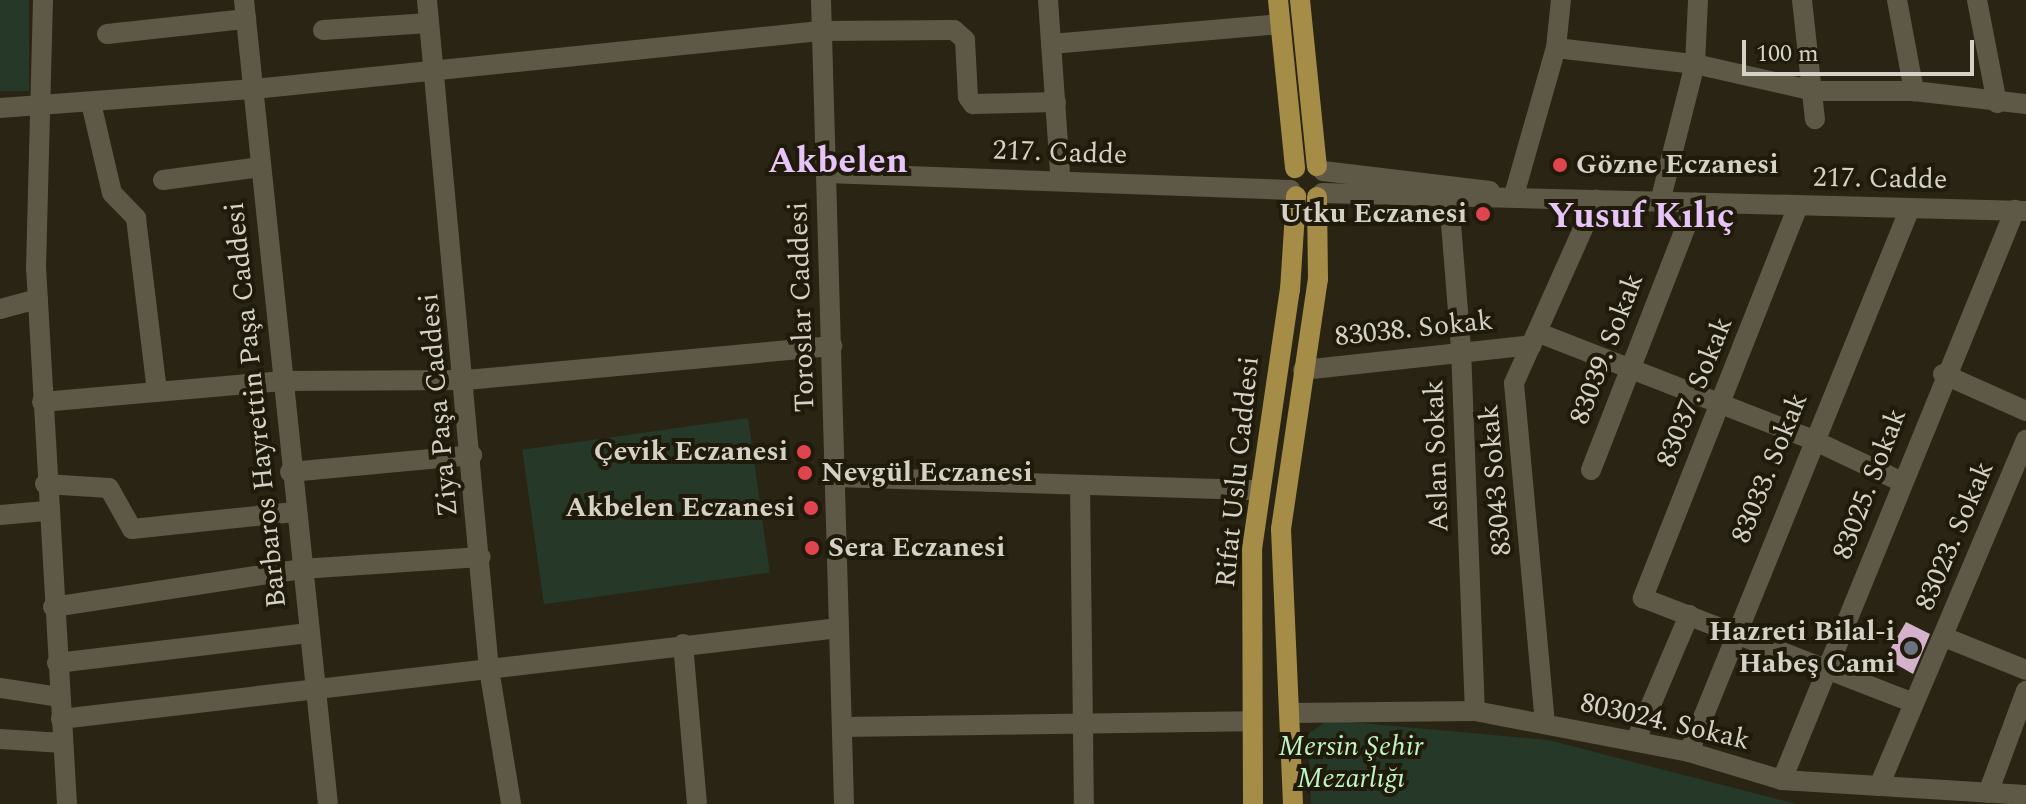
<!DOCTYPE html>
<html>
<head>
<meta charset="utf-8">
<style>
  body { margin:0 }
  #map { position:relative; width:2026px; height:804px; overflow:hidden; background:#292413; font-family:Spectral,serif }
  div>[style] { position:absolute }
  .green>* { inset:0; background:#263928; transform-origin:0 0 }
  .building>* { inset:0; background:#d4b2cd }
  .minor>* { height:20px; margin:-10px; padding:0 10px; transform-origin:10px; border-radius:10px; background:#5e5846 }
  .major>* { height:20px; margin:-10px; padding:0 10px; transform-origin:10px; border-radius:10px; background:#a68d47 }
  .dots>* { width:22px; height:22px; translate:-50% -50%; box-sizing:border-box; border:4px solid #1f1a0a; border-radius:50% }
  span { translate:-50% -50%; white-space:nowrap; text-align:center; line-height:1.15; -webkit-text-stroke:8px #1f1a0a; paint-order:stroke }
  .street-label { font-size:28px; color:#d4d1c7 }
  .poi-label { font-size:28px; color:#d4d1c7; font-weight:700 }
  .left { translate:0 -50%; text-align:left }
  .right { translate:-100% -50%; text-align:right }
  .park-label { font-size:28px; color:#c0f4c5; font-style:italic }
  .district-label { font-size:36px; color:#e7c5fa; font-weight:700 }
  .scale { position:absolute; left:1742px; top:40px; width:232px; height:36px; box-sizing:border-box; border:4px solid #d4d1c7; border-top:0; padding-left:10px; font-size:24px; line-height:28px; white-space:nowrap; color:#d4d1c7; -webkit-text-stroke:6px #1f1a0a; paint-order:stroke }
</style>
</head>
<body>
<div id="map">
  <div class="green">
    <div style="left:0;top:0;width:29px;height:91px"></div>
    <div style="left:748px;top:418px;width:156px;height:228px;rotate:82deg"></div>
    <div style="clip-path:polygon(1328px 720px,1548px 740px,1796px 804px,1311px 804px,1308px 734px)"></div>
  </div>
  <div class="building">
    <div style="clip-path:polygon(1906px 622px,1930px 634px,1913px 674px,1885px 658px)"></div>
  </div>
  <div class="minor">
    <div style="left:43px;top:0;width:267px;rotate:91.5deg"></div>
    <div style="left:36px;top:267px;width:538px;rotate:86.7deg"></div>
    <div style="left:244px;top:0;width:808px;rotate:84.04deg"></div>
    <div style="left:427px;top:0;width:672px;rotate:84.71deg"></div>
    <div style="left:489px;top:669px;width:137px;rotate:80.7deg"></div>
    <div style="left:821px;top:0;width:804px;rotate:88.36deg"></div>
    <div style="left:1048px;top:0;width:170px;rotate:86deg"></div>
    <div style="left:1802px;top:0;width:120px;rotate:83.8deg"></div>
    <div style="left:1897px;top:0;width:93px;rotate:79.4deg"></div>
    <div style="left:1977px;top:0;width:105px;rotate:79deg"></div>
    <div style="left:323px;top:30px;width:106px;rotate:-3.8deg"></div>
    <div style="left:107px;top:34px;width:140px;rotate:-6.2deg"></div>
    <div style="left:1051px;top:44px;width:230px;rotate:-5deg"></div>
    <div style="left:1556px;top:48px;width:140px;rotate:6.6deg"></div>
    <div style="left:1695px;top:64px;width:122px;rotate:12.8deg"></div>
    <div style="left:1814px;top:91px;width:100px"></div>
    <div style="left:1914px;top:91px;width:113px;rotate:6.6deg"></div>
    <div style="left:91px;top:103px;width:92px;rotate:76.9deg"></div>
    <div style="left:112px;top:193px;width:35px;rotate:46deg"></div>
    <div style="left:136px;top:218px;width:175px;rotate:83.1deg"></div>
    <div style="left:0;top:108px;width:255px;rotate:-4.3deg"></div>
    <div style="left:254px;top:89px;width:569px;rotate:-5.85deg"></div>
    <div style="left:820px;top:31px;width:134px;rotate:-0.4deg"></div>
    <div style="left:954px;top:30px;width:15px;rotate:42deg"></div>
    <div style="left:965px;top:40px;width:57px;rotate:87deg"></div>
    <div style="left:968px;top:97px;width:9px;rotate:54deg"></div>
    <div style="left:973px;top:104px;width:83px;rotate:-1.4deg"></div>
    <div style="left:1323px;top:171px;width:168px;rotate:6.8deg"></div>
    <div style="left:826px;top:173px;width:465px;rotate:2.1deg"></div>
    <div style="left:163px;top:180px;width:99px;rotate:-7.6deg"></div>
    <div style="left:1322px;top:193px;width:704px;rotate:1.46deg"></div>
    <div style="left:1514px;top:195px;width:153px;rotate:-74.1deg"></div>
    <div style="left:1556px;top:48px;width:48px;rotate:-84.1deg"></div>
    <div style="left:1449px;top:199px;width:150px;rotate:85.4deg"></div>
    <div style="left:1461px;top:349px;width:362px;rotate:87.8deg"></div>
    <div style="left:1660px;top:202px;width:142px;rotate:-75.8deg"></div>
    <div style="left:1695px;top:64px;width:64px;rotate:-87.3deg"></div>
    <div style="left:1798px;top:206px;width:422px;rotate:111.6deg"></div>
    <div style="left:1643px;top:598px;width:287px;rotate:21.2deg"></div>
    <div style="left:0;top:309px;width:39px;rotate:-15deg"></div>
    <div style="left:1539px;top:333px;width:292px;rotate:21.3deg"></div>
    <div style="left:1811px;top:439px;width:101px;rotate:25.3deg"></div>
    <div style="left:1303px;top:370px;width:230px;rotate:-6.2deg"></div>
    <div style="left:1943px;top:374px;width:91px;rotate:24deg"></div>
    <div style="left:42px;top:402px;width:239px;rotate:-5deg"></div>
    <div style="left:280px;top:381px;width:186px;rotate:-0.3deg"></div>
    <div style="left:466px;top:380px;width:368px;rotate:-5.3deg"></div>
    <div style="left:1591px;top:470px;width:287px;rotate:-68.7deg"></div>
    <div style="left:290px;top:472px;width:183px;rotate:-5.3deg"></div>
    <div style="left:836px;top:477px;width:423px;rotate:1.8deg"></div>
    <div style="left:45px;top:484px;width:64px;rotate:3.6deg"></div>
    <div style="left:109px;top:488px;width:47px;rotate:60.7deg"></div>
    <div style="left:132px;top:529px;width:163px;rotate:-6deg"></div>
    <div style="left:1080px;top:485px;width:319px;rotate:89.3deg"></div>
    <div style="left:0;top:515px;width:46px;rotate:-5deg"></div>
    <div style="left:53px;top:607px;width:251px;rotate:-8.7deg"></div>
    <div style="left:301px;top:569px;width:180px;rotate:-3.8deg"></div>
    <div style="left:1944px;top:637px;width:88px;rotate:21.9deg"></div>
    <div style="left:683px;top:644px;width:161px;rotate:85deg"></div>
    <div style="left:57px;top:663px;width:253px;rotate:-6.8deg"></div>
    <div style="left:0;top:688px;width:61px;rotate:8.5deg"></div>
    <div style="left:1291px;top:713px;width:184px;rotate:-0.6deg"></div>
    <div style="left:1475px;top:711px;width:218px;rotate:10.8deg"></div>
    <div style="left:1689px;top:752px;width:97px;rotate:16.8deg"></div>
    <div style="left:1782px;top:780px;width:244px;rotate:3.5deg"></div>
    <div style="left:61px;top:719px;width:783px;rotate:-6.67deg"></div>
    <div style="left:1545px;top:724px;width:342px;rotate:-95.2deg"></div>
    <div style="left:1514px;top:383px;width:201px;rotate:-65.9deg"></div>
    <div style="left:842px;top:727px;width:409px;rotate:-0.8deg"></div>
    <div style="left:0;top:739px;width:63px;rotate:3.6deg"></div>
    <div style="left:1636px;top:740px;width:136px;rotate:-67deg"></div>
    <div style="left:1689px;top:752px;width:587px;rotate:-67.89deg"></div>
    <div style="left:1782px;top:780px;width:616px;rotate:-67.77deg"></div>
    <div style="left:1879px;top:786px;width:376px;rotate:-67deg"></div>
    <div style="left:1988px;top:793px;width:109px;rotate:-69.6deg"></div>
  </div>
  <div class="major">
    <div style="left:1278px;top:0;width:169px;rotate:84.2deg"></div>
    <div style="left:1300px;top:0;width:167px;rotate:84.2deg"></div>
    <div style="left:1253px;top:804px;width:255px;rotate:-90.2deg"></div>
    <div style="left:1252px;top:549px;width:262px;rotate:-81.7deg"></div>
    <div style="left:1290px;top:290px;width:94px;rotate:-86.3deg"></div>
    <div style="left:1293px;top:804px;width:275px;rotate:-92.5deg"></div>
    <div style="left:1281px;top:529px;width:253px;rotate:-81.6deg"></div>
    <div style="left:1318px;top:279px;width:82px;rotate:-90.7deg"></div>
  </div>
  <div class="dots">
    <div style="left:1560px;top:165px;background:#e0444e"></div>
    <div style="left:1483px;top:214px;background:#e0444e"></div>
    <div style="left:804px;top:452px;background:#e0444e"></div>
    <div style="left:805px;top:473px;background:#e0444e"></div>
    <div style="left:811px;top:508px;background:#e0444e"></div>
    <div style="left:812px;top:548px;background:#e0444e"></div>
    <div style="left:1911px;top:648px;background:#6b7280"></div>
  </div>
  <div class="street-label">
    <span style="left:1060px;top:153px;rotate:2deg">217. Cadde</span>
    <span style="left:1880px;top:179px;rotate:1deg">217. Cadde</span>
    <span style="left:802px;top:307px;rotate:-92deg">Toroslar Caddesi</span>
    <span style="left:1414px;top:329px;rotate:-6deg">83038. Sokak</span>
    <span style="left:1607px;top:349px;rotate:-69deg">83039. Sokak</span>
    <span style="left:1695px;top:392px;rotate:-68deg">83037. Sokak</span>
    <span style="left:256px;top:405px;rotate:-96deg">Barbaros Hayrettin Paşa Caddesi</span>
    <span style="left:439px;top:405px;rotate:-95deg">Ziya Paşa Caddesi</span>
    <span style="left:1437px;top:456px;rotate:-92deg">Aslan Sokak</span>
    <span style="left:1770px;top:468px;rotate:-68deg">83033. Sokak</span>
    <span style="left:1238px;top:472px;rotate:-84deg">Rifat Uslu Caddesi</span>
    <span style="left:1496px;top:480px;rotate:-95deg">83043 Sokak</span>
    <span style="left:1870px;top:484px;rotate:-69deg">83025. Sokak</span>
    <span style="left:1955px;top:536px;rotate:-67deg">83023. Sokak</span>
    <span style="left:1665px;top:722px;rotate:13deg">803024. Sokak</span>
  </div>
  <div class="poi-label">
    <span class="left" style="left:1576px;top:165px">Gözne Eczanesi</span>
    <span class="right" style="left:1467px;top:214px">Utku Eczanesi</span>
    <span class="right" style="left:788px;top:452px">Çevik Eczanesi</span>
    <span class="left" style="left:821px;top:473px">Nevgül Eczanesi</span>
    <span class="right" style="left:795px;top:508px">Akbelen Eczanesi</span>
    <span class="left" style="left:828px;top:548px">Sera Eczanesi</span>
    <span class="right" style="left:1895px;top:648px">Hazreti Bilal-i<br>Habeş Cami</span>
  </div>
  <div class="park-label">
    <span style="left:1351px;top:763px">Mersin Şehir<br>Mezarlığı</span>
  </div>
  <div class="district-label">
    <span style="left:838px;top:162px">Akbelen</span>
    <span style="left:1641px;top:217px">Yusuf Kılıç</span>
  </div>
  <div class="scale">100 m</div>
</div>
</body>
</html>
